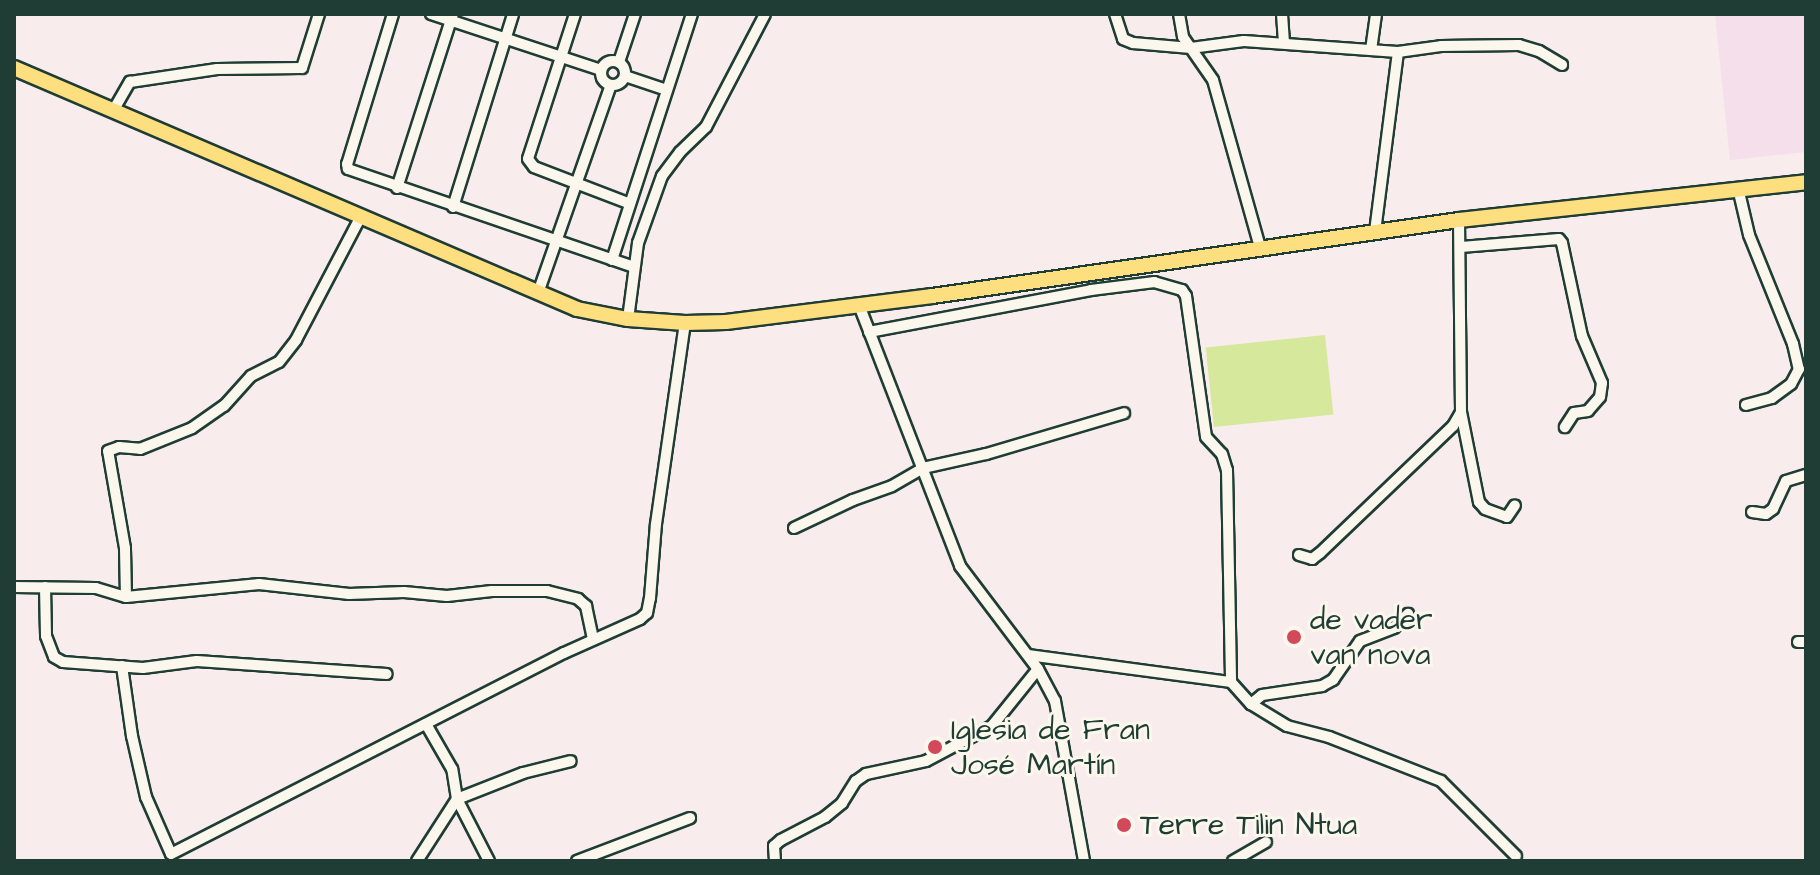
<!DOCTYPE html>
<html>
<head>
<meta charset="utf-8">
<style>
  body { margin:0 }
  #map { position:relative; width:1820px; height:875px; overflow:hidden; background:#f8ecec; font-family:"Architects Daughter",sans-serif }
  div>[style] { position:absolute }
  .built>* { inset:0; background:#f4dfeb }
  .green>* { inset:0; background:#d6e89b; transform-origin:0 0 }
  .roads { filter:drop-shadow(2px 0 #1f3d34) drop-shadow(-2px 0 #1f3d34) drop-shadow(0 2px #1f3d34) drop-shadow(0 -2px #1f3d34) }
  .minor>* { height:10px; margin:-5px; padding:0 5px; transform-origin:5px; border-radius:5px; background:#fbf7ec }
  .minor>.ring { margin:-5px; padding:0; box-sizing:content-box; background:none; border:10px solid #fbf7ec; border-radius:50% }
  .major>* { height:14px; margin:-7px; padding:0 7px; transform-origin:7px; border-radius:7px; background:#fedf80 }
  .dots>* { width:22px; height:22px; translate:-50% -50%; box-sizing:border-box; border:4px solid #fbf7ec; border-radius:50% }
  span { translate:-50% -50%; white-space:nowrap; text-align:center; line-height:1.15; -webkit-text-stroke:6px #fbf7ec; paint-order:stroke }
  .poi-label { font-size:30px; color:#1f3d34 }
  .left { translate:0 -50%; text-align:left }
  .frame { position:absolute; inset:0; border:16px solid #1f3d34; pointer-events:none }
</style>
</head>
<body>
<div id="map">
  <div class="built">
    <div style="clip-path:polygon(1715px 14px,1806px 14px,1806px 152px,1730px 160px)"></div>
  </div>
  <div class="green">
    <div style="left:1325px;top:335px;width:80px;height:120px;rotate:84deg"></div>
  </div>
  <div class="roads">
    <div class="minor">
      <div style="left:393px;top:14px;width:157px;rotate:107deg"></div>
      <div style="left:347px;top:164px;width:5px;rotate:79deg"></div>
      <div style="left:348px;top:169px;width:302px;rotate:18.9deg"></div>
      <div style="left:431px;top:14px;width:179px;rotate:18.2deg"></div>
      <div style="left:575px;top:14px;width:152px;rotate:108deg"></div>
      <div style="left:528px;top:159px;width:10px;rotate:53deg"></div>
      <div style="left:534px;top:167px;width:101px;rotate:21deg"></div>
      <div style="left:1115px;top:14px;width:26px;rotate:72deg"></div>
      <div style="left:1123px;top:39px;width:11px;rotate:22deg"></div>
      <div style="left:1133px;top:43px;width:58px;rotate:4.9deg"></div>
      <div style="left:1191px;top:48px;width:53px;rotate:-7.5deg"></div>
      <div style="left:1244px;top:41px;width:154px;rotate:4.1deg"></div>
      <div style="left:1398px;top:52px;width:181px;rotate:97.3deg"></div>
      <div style="left:1179px;top:14px;width:23px;rotate:80deg"></div>
      <div style="left:1183px;top:37px;width:52px;rotate:55.1deg"></div>
      <div style="left:1213px;top:80px;width:173px;rotate:74.3deg"></div>
      <div style="left:1282px;top:14px;width:29px;rotate:86deg"></div>
      <div style="left:1371px;top:50px;width:36px;rotate:-82deg"></div>
      <div style="left:1398px;top:52px;width:43px;rotate:-7.9deg"></div>
      <div style="left:1441px;top:46px;width:78px;rotate:-0.7deg"></div>
      <div style="left:1519px;top:45px;width:21px;rotate:17deg"></div>
      <div style="left:1539px;top:51px;width:27px;rotate:31deg"></div>
      <div class="ring" style="left:601px;top:61px;width:14px;height:14px"></div>
      <div style="left:619px;top:62px;width:51px;rotate:-71.6deg"></div>
      <div style="left:625px;top:76px;width:44px;rotate:18.4deg"></div>
      <div style="left:113px;top:111px;width:34px;rotate:-60deg"></div>
      <div style="left:130px;top:82px;width:88px;rotate:-8.5deg"></div>
      <div style="left:217px;top:69px;width:85px;rotate:-0.7deg"></div>
      <div style="left:302px;top:68px;width:57px;rotate:-72.5deg"></div>
      <div style="left:397px;top:188px;width:183px;rotate:-72.2deg"></div>
      <div style="left:1738px;top:188px;width:48px;rotate:76.8deg"></div>
      <div style="left:1749px;top:235px;width:118px;rotate:68deg"></div>
      <div style="left:1793px;top:344px;width:26px;rotate:77deg"></div>
      <div style="left:1799px;top:369px;width:17px;rotate:118deg"></div>
      <div style="left:1791px;top:384px;width:24px;rotate:144deg"></div>
      <div style="left:1772px;top:398px;width:27px;rotate:165deg"></div>
      <div style="left:453px;top:207px;width:202px;rotate:-72.7deg"></div>
      <div style="left:1459px;top:220px;width:192px;rotate:89.4deg"></div>
      <div style="left:1461px;top:412px;width:92px;rotate:78.7deg"></div>
      <div style="left:1479px;top:502px;width:9px;rotate:49deg"></div>
      <div style="left:1485px;top:509px;width:23px;rotate:20deg"></div>
      <div style="left:1507px;top:517px;width:14px;rotate:-56deg"></div>
      <div style="left:1461px;top:247px;width:98px;rotate:-4.7deg"></div>
      <div style="left:1559px;top:239px;width:5px;rotate:53deg"></div>
      <div style="left:1562px;top:243px;width:95px;rotate:77.9deg"></div>
      <div style="left:1582px;top:336px;width:51px;rotate:66.9deg"></div>
      <div style="left:1602px;top:383px;width:14px;rotate:98deg"></div>
      <div style="left:1600px;top:397px;width:18px;rotate:131deg"></div>
      <div style="left:1588px;top:411px;width:14px;rotate:172deg"></div>
      <div style="left:1574px;top:413px;width:17px;rotate:123deg"></div>
      <div style="left:612px;top:260px;width:259px;rotate:-72deg"></div>
      <div style="left:538px;top:293px;width:220px;rotate:-70.7deg"></div>
      <div style="left:859px;top:305px;width:280px;rotate:68.8deg"></div>
      <div style="left:960px;top:566px;width:129px;rotate:52.9deg"></div>
      <div style="left:1038px;top:669px;width:36px;rotate:62deg"></div>
      <div style="left:1055px;top:701px;width:163px;rotate:79.7deg"></div>
      <div style="left:628px;top:319px;width:77px;rotate:-82.5deg"></div>
      <div style="left:638px;top:243px;width:71px;rotate:-70.3deg"></div>
      <div style="left:662px;top:176px;width:30px;rotate:-53deg"></div>
      <div style="left:680px;top:152px;width:36px;rotate:-44deg"></div>
      <div style="left:706px;top:127px;width:127px;rotate:-62.4deg"></div>
      <div style="left:869px;top:332px;width:226px;rotate:-10.7deg"></div>
      <div style="left:1091px;top:290px;width:64px;rotate:-7.2deg"></div>
      <div style="left:1154px;top:282px;width:29px;rotate:16deg"></div>
      <div style="left:1182px;top:290px;width:7px;rotate:56deg"></div>
      <div style="left:1186px;top:296px;width:142px;rotate:81.9deg"></div>
      <div style="left:1206px;top:437px;width:23px;rotate:47deg"></div>
      <div style="left:1222px;top:454px;width:17px;rotate:73deg"></div>
      <div style="left:1227px;top:470px;width:212px;rotate:88.9deg"></div>
      <div style="left:1752px;top:512px;width:14px;rotate:8deg"></div>
      <div style="left:1766px;top:514px;width:9px;rotate:-36deg"></div>
      <div style="left:1773px;top:509px;width:31px;rotate:-65deg"></div>
      <div style="left:1786px;top:481px;width:21px;rotate:-17deg"></div>
      <div style="left:794px;top:528px;width:65px;rotate:-25.4deg"></div>
      <div style="left:853px;top:500px;width:41px;rotate:-19.7deg"></div>
      <div style="left:892px;top:486px;width:36px;rotate:-30deg"></div>
      <div style="left:923px;top:468px;width:65px;rotate:-12.5deg"></div>
      <div style="left:986px;top:454px;width:144px;rotate:-16.5deg"></div>
      <div style="left:1299px;top:555px;width:14px;rotate:17deg"></div>
      <div style="left:1312px;top:559px;width:10px;rotate:-37deg"></div>
      <div style="left:1320px;top:553px;width:184px;rotate:-43.7deg"></div>
      <div style="left:1453px;top:426px;width:16px;rotate:-60deg"></div>
      <div style="left:14px;top:587px;width:82px;rotate:0.7deg"></div>
      <div style="left:96px;top:588px;width:31px;rotate:17deg"></div>
      <div style="left:126px;top:597px;width:134px;rotate:-5.6deg"></div>
      <div style="left:259px;top:584px;width:91px;rotate:6.3deg"></div>
      <div style="left:349px;top:594px;width:55px;rotate:-2.1deg"></div>
      <div style="left:404px;top:592px;width:43px;rotate:5.3deg"></div>
      <div style="left:447px;top:596px;width:45px;rotate:-6.3deg"></div>
      <div style="left:492px;top:591px;width:55px"></div>
      <div style="left:547px;top:591px;width:32px;rotate:14deg"></div>
      <div style="left:578px;top:599px;width:11px;rotate:41deg"></div>
      <div style="left:586px;top:606px;width:34px;rotate:78deg"></div>
      <div style="left:45px;top:587px;width:49px;rotate:88.8deg"></div>
      <div style="left:46px;top:636px;width:22px;rotate:69deg"></div>
      <div style="left:54px;top:657px;width:10px;rotate:29deg"></div>
      <div style="left:63px;top:662px;width:80px;rotate:4.3deg"></div>
      <div style="left:143px;top:668px;width:54px;rotate:-7.4deg"></div>
      <div style="left:197px;top:661px;width:190px;rotate:3.9deg"></div>
      <div style="left:126px;top:597px;width:49px;rotate:-91.2deg"></div>
      <div style="left:125px;top:548px;width:98px;rotate:-99.9deg"></div>
      <div style="left:108px;top:451px;width:12px;rotate:-20deg"></div>
      <div style="left:119px;top:447px;width:21px;rotate:5deg"></div>
      <div style="left:140px;top:449px;width:56px;rotate:-22deg"></div>
      <div style="left:192px;top:428px;width:39px;rotate:-35deg"></div>
      <div style="left:224px;top:406px;width:40px;rotate:-48deg"></div>
      <div style="left:251px;top:376px;width:31px;rotate:-27deg"></div>
      <div style="left:279px;top:362px;width:28px;rotate:-52deg"></div>
      <div style="left:296px;top:340px;width:140px;rotate:-62.3deg"></div>
      <div style="left:1798px;top:642px;width:8px"></div>
      <div style="left:1028px;top:655px;width:205px;rotate:7.6deg"></div>
      <div style="left:1231px;top:682px;width:30px;rotate:48deg"></div>
      <div style="left:1251px;top:704px;width:42px;rotate:31.4deg"></div>
      <div style="left:1287px;top:726px;width:43px;rotate:14.7deg"></div>
      <div style="left:1329px;top:737px;width:120px;rotate:21.4deg"></div>
      <div style="left:1441px;top:781px;width:106px;rotate:45deg"></div>
      <div style="left:122px;top:666px;width:71px;rotate:81.9deg"></div>
      <div style="left:132px;top:736px;width:63px;rotate:77.1deg"></div>
      <div style="left:146px;top:797px;width:62px;rotate:66.3deg"></div>
      <div style="left:171px;top:854px;width:441px;rotate:-27.1deg"></div>
      <div style="left:564px;top:653px;width:83px;rotate:-24.1deg"></div>
      <div style="left:640px;top:619px;width:9px;rotate:-41deg"></div>
      <div style="left:647px;top:613px;width:15px;rotate:-79deg"></div>
      <div style="left:650px;top:598px;width:74px;rotate:-85.4deg"></div>
      <div style="left:656px;top:524px;width:203px;rotate:-81.8deg"></div>
      <div style="left:1251px;top:704px;width:14px;rotate:-39deg"></div>
      <div style="left:1262px;top:695px;width:61px;rotate:-8.5deg"></div>
      <div style="left:1322px;top:686px;width:13px;rotate:-29deg"></div>
      <div style="left:1333px;top:680px;width:47px;rotate:-55.3deg"></div>
      <div style="left:1360px;top:641px;width:36px;rotate:-21deg"></div>
      <div style="left:1394px;top:628px;width:20px;rotate:-45deg"></div>
      <div style="left:417px;top:861px;width:74px;rotate:-57.2deg"></div>
      <div style="left:457px;top:799px;width:30px;rotate:-99deg"></div>
      <div style="left:452px;top:769px;width:52px;rotate:-120deg"></div>
      <div style="left:489px;top:861px;width:70px;rotate:-117.3deg"></div>
      <div style="left:457px;top:799px;width:71px;rotate:-21.5deg"></div>
      <div style="left:523px;top:773px;width:49px;rotate:-14deg"></div>
      <div style="left:577px;top:861px;width:121px;rotate:-20.8deg"></div>
      <div style="left:775px;top:861px;width:15px;rotate:-94deg"></div>
      <div style="left:774px;top:846px;width:9px;rotate:-41deg"></div>
      <div style="left:781px;top:840px;width:50px;rotate:-27.6deg"></div>
      <div style="left:825px;top:817px;width:22px;rotate:-39deg"></div>
      <div style="left:842px;top:803px;width:26px;rotate:-58deg"></div>
      <div style="left:856px;top:781px;width:12px;rotate:-35deg"></div>
      <div style="left:866px;top:774px;width:61px;rotate:-12.2deg"></div>
      <div style="left:926px;top:761px;width:75px;rotate:-27.9deg"></div>
      <div style="left:992px;top:726px;width:73px;rotate:-51.1deg"></div>
      <div style="left:1233px;top:861px;width:38px;rotate:-30deg"></div>
    </div>
    <div class="major">
      <div style="left:14px;top:68px;width:612px;rotate:23.17deg"></div>
      <div style="left:577px;top:309px;width:52px;rotate:11.1deg"></div>
      <div style="left:628px;top:319px;width:57px;rotate:4deg"></div>
      <div style="left:685px;top:323px;width:41px;rotate:-1.4deg"></div>
      <div style="left:726px;top:322px;width:208px;rotate:-7.2deg"></div>
      <div style="left:932px;top:296px;width:532px;rotate:-8.21deg"></div>
      <div style="left:1459px;top:220px;width:349px;rotate:-6.2deg"></div>
    </div>
  </div>
  <div class="dots">
    <div style="left:1294px;top:637px;background:#d1495b"></div>
    <div style="left:935px;top:747px;background:#d1495b"></div>
    <div style="left:1124px;top:825px;background:#d1495b"></div>
  </div>
  <div class="poi-label">
    <span class="left" style="left:1310px;top:637px">de vader<br>van nova</span>
    <span class="left" style="left:951px;top:747px">Iglesia de Fran<br>José Martín</span>
    <span class="left" style="left:1140px;top:825px">Terre Tilin Ntua</span>
  </div>
  <div class="frame"></div>
</div>
</body>
</html>
